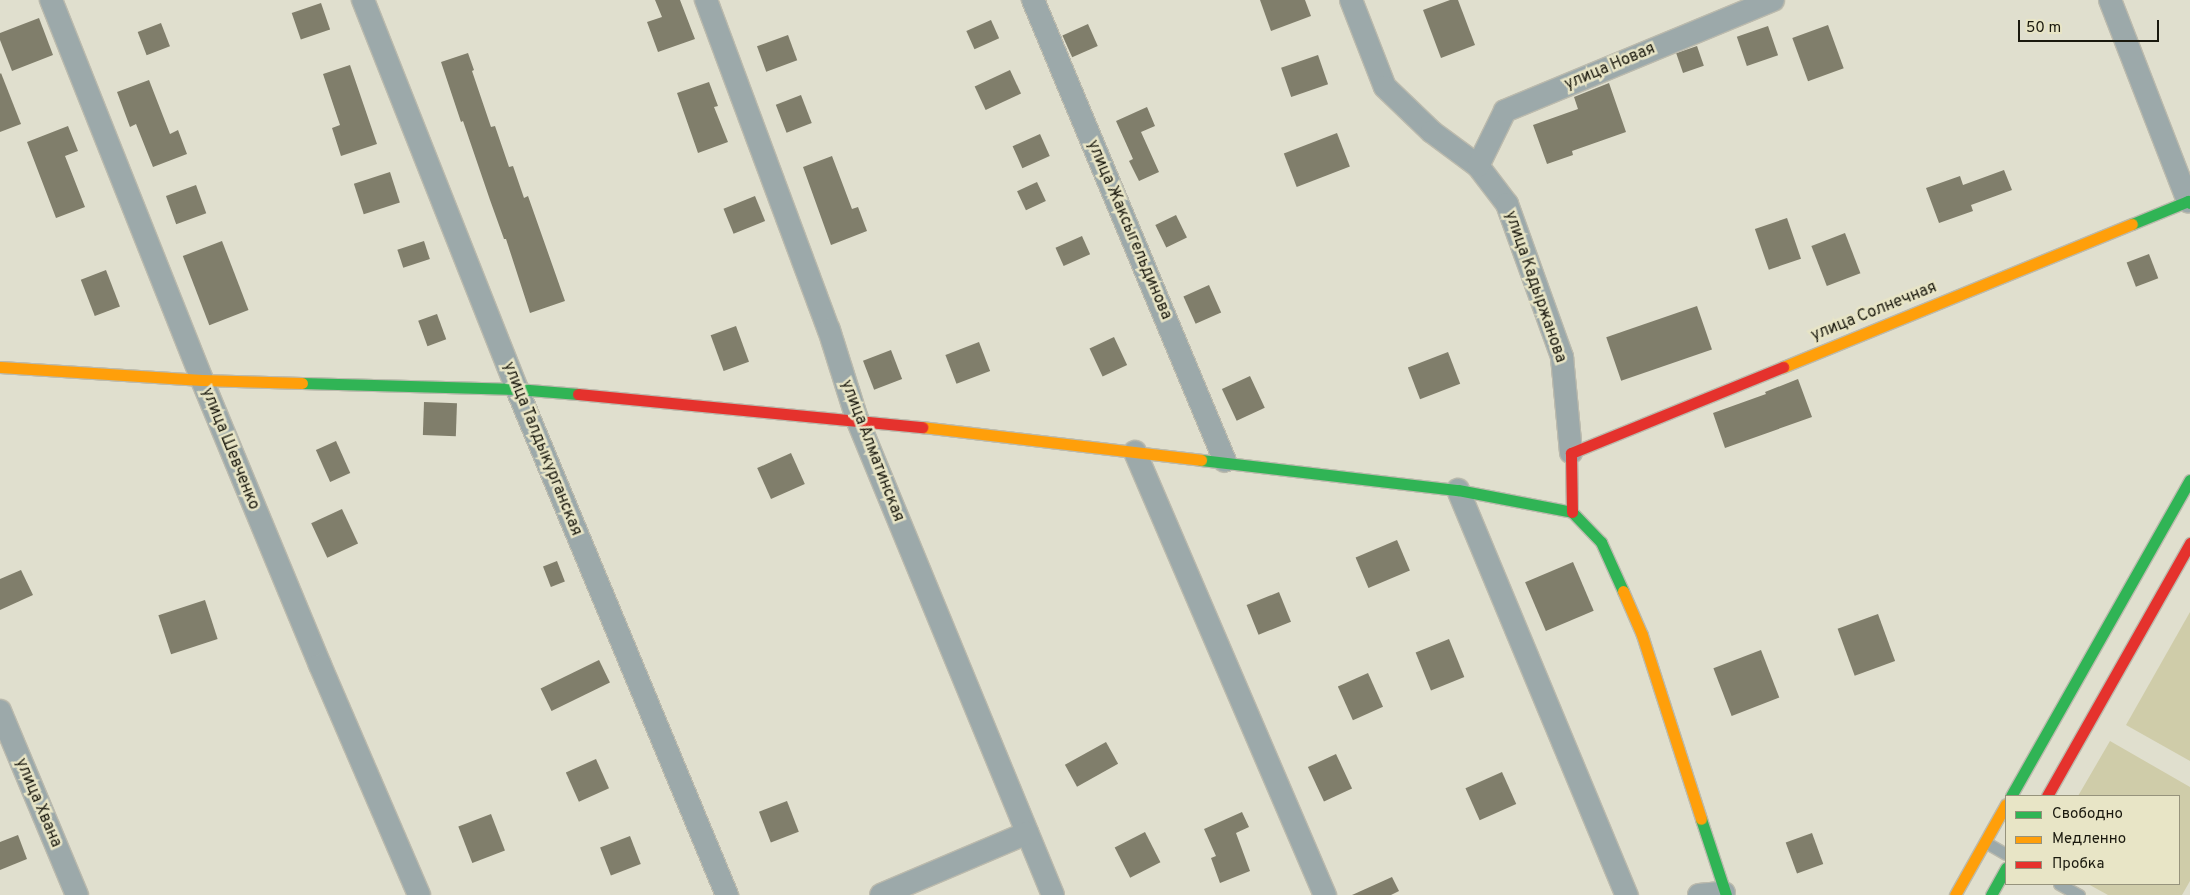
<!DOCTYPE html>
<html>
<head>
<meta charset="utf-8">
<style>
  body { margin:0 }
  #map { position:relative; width:2190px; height:895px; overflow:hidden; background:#e0dfce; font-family:Overpass,sans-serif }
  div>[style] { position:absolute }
  .green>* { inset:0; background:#cfcca9 }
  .building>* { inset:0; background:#807e6b; transform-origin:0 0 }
  .roads { filter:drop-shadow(1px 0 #bbbaad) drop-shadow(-1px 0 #bbbaad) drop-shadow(0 1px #bbbaad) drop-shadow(0 -1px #bbbaad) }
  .lane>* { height:11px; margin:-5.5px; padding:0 5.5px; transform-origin:5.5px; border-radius:5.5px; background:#9ca9aa }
  .street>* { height:22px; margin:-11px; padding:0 11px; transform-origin:11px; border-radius:11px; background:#9ca9aa }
  .fast>* { height:11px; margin:-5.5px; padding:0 5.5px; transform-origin:5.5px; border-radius:5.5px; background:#30b455 }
  .slow>* { height:11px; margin:-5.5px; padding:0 5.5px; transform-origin:5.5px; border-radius:5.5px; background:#ff9f0a }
  .jam>* { height:11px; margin:-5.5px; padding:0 5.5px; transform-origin:5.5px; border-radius:5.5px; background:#e5322d }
  span { translate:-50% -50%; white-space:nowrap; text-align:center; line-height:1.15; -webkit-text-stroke:5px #e8e5c6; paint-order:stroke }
  .street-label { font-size:16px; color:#1a190e }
  .legend { position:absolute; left:2005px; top:795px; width:175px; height:90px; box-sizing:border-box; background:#e8e5c6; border:1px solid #96937c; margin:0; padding:6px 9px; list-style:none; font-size:15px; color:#1a190e }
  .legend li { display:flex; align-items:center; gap:10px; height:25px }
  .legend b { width:25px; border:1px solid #96937c }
  .scale { position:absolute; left:2018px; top:20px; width:141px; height:22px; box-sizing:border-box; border:2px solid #1a190e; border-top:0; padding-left:6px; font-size:15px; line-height:18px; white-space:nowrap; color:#1a190e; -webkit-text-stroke:4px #e8e5c6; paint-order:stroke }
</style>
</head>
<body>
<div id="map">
  <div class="green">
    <div style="clip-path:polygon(2190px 612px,2190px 761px,2126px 725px)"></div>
    <div style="clip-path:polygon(2110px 741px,2190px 787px,2190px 881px,2182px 895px,2108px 895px,2088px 884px,2179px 884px,2179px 796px,2078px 796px)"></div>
  </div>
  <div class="building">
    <div style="clip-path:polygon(655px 0,680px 0,695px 39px,658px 52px,647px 22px,662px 17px)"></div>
    <div style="clip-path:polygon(1260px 0,1305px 0,1311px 16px,1271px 31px)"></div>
    <div style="clip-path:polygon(1450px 0,1458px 0,1475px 45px,1441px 58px,1423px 10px)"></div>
    <div style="left:321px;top:3px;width:28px;height:31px;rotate:71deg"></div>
    <div style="clip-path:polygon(39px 18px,53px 55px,12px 71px,0 40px,0 33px)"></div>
    <div style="left:991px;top:20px;width:20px;height:27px;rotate:66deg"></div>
    <div style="left:161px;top:23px;width:25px;height:25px;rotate:69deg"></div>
    <div style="left:1088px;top:24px;width:24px;height:28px;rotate:66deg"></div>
    <div style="left:1828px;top:25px;width:46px;height:38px;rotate:70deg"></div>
    <div style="left:1768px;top:26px;width:31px;height:33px;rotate:71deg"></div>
    <div style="left:788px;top:35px;width:27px;height:33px;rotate:70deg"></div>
    <div style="left:1697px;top:46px;width:21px;height:22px;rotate:71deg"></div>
    <div style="clip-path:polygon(468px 53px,474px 70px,472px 71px,491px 127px,495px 126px,509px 167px,513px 166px,524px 198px,528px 196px,565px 301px,530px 313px,506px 239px,504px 239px,490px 200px,463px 121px,461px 122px,441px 62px)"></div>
    <div style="left:1318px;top:55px;width:31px;height:39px;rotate:71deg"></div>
    <div style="clip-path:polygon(350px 65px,377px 144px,341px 156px,332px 128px,340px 125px,323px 74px)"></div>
    <div style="left:1010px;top:70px;width:26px;height:39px;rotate:65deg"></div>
    <div style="clip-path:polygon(1px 73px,21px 124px,0 132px,0 74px)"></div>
    <div style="clip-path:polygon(149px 80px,170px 134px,178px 130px,187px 154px,153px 167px,136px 124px,130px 127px,117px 92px)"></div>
    <div style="clip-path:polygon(709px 82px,718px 106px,714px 107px,728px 142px,698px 153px,677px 93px)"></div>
    <div style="clip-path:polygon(1609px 83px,1626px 132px,1572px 151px,1573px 155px,1547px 164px,1533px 125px,1578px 109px,1574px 97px)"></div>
    <div style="left:801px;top:95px;width:30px;height:27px;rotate:69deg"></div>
    <div style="clip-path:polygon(1147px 107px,1155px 126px,1141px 132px,1159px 172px,1139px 181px,1129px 161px,1133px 159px,1116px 121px)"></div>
    <div style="clip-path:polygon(68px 126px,78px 151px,65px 156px,85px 207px,56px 218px,27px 142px)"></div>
    <div style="left:1337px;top:133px;width:36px;height:57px;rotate:69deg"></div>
    <div style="left:1040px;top:134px;width:24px;height:30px;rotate:66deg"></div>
    <div style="clip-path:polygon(832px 156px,852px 209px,858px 207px,867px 231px,831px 245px,803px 167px)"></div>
    <div style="clip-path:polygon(2004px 170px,2012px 190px,1971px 205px,1973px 211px,1939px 223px,1926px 188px,1960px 176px,1963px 185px)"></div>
    <div style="left:390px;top:172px;width:32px;height:38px;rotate:72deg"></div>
    <div style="left:1037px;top:182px;width:21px;height:22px;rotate:65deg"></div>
    <div style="left:196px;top:185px;width:30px;height:32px;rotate:70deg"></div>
    <div style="left:755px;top:196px;width:27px;height:34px;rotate:68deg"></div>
    <div style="left:1176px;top:215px;width:25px;height:23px;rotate:64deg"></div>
    <div style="left:1787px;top:218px;width:43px;height:34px;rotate:71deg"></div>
    <div style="left:1845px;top:233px;width:43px;height:36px;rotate:69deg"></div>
    <div style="left:1082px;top:236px;width:20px;height:29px;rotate:66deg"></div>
    <div style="left:222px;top:241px;width:74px;height:42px;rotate:69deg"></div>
    <div style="left:424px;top:241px;width:19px;height:28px;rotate:72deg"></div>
    <div style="left:2149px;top:254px;width:26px;height:24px;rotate:69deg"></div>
    <div style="left:106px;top:270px;width:39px;height:27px;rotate:69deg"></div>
    <div style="left:1209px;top:285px;width:30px;height:28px;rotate:66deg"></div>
    <div style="left:1697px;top:306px;width:46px;height:96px;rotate:71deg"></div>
    <div style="left:437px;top:314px;width:27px;height:20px;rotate:70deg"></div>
    <div style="left:736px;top:326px;width:38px;height:27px;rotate:70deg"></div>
    <div style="left:1114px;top:337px;width:31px;height:27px;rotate:65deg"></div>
    <div style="left:979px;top:342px;width:31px;height:36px;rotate:69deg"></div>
    <div style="left:891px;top:350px;width:31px;height:30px;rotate:69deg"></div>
    <div style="left:1448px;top:352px;width:34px;height:43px;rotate:69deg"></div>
    <div style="left:1250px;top:376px;width:35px;height:31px;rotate:65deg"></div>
    <div style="clip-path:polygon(1798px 379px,1812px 417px,1725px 448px,1713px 413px,1766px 394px,1765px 392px)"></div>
    <div style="left:424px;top:402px;width:33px;height:33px;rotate:2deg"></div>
    <div style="left:336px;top:441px;width:35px;height:22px;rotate:66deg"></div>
    <div style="left:791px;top:453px;width:34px;height:37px;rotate:66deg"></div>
    <div style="left:342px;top:509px;width:38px;height:34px;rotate:65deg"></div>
    <div style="left:1397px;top:540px;width:33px;height:45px;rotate:67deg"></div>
    <div style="left:557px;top:561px;width:22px;height:15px;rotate:69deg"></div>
    <div style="left:1573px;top:562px;width:53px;height:52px;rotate:67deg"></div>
    <div style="clip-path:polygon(21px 570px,33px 595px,0 610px,0 579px)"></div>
    <div style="left:1279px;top:592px;width:32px;height:35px;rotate:68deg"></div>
    <div style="left:205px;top:600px;width:41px;height:49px;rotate:72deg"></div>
    <div style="left:1878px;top:614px;width:50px;height:43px;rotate:70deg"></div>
    <div style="left:1449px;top:639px;width:41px;height:36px;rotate:68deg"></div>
    <div style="left:1761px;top:650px;width:51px;height:51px;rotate:69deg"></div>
    <div style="left:599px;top:660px;width:25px;height:65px;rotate:64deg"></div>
    <div style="left:1368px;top:673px;width:37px;height:33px;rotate:66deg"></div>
    <div style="left:1106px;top:742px;width:25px;height:47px;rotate:61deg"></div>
    <div style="left:1336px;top:754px;width:38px;height:31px;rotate:65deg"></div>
    <div style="left:596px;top:759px;width:32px;height:33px;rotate:66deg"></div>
    <div style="left:1502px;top:772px;width:35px;height:40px;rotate:66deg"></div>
    <div style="left:787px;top:801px;width:33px;height:30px;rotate:69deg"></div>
    <div style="clip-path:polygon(1242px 812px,1249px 827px,1236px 833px,1250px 871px,1220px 883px,1211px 858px,1216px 856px,1204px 829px)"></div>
    <div style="left:491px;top:814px;width:39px;height:35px;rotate:69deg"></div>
    <div style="left:1145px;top:832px;width:34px;height:34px;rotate:63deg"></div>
    <div style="left:1812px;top:833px;width:33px;height:28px;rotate:70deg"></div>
    <div style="clip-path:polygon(18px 835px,27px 859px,0 870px,0 842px)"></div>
    <div style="left:630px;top:836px;width:30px;height:32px;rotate:69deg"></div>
    <div style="clip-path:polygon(1392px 877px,1399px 891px,1391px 895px,1352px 895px)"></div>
  </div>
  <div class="roads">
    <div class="lane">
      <div style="left:1985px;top:842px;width:24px;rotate:30deg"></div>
      <div style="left:2059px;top:884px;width:23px;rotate:29deg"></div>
    </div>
    <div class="street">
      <div style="left:51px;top:0;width:409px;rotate:68.3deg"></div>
      <div style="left:202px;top:380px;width:308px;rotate:67.5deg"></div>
      <div style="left:320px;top:665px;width:250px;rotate:66.7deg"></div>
      <div style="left:363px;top:0;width:418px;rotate:68.4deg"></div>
      <div style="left:517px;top:389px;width:548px;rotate:67.46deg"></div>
      <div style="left:706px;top:0;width:352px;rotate:69.6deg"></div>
      <div style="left:829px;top:330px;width:93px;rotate:72.5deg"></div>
      <div style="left:857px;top:419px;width:515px;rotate:67.62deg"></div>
      <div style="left:1033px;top:0;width:499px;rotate:67.4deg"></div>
      <div style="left:1351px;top:0;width:93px;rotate:68.7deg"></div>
      <div style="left:1385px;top:87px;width:65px;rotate:43.8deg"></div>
      <div style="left:1432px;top:132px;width:57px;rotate:36.5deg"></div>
      <div style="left:1478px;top:166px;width:48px;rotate:52.7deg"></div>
      <div style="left:1507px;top:204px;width:163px;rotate:70.2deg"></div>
      <div style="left:1562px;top:357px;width:96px;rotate:84.6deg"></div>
      <div style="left:2110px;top:0;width:216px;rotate:68.8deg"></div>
      <div style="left:1478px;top:166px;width:61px;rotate:-63.9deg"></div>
      <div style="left:1505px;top:111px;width:290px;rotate:-22.5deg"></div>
      <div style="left:1135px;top:452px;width:482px;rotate:66.8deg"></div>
      <div style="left:1458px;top:490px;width:439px;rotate:67.4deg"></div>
      <div style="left:0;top:711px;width:199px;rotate:67.3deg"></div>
      <div style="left:881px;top:895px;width:159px;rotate:-23deg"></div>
      <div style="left:1699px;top:895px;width:25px;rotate:-5deg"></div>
    </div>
    <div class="fast">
      <div style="left:2132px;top:224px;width:61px;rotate:-22.3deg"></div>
      <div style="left:2188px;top:201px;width:3px;rotate:45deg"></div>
      <div style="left:302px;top:383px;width:215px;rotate:1.6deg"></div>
      <div style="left:517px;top:389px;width:61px;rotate:4.7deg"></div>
      <div style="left:1201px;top:460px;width:259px;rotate:6.7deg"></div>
      <div style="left:1458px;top:490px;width:116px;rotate:10.9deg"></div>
      <div style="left:1572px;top:512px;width:42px;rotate:46deg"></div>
      <div style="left:1601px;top:542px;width:54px;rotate:65.8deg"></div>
      <div style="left:2011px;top:796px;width:363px;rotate:-60.5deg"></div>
      <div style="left:1701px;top:819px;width:80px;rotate:71.8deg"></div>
      <div style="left:1991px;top:895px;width:31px;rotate:-61deg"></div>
    </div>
    <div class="slow">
      <div style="left:0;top:367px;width:202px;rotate:3.7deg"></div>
      <div style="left:202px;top:380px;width:100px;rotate:1.7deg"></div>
      <div style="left:1783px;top:367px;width:377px;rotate:-22.3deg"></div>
      <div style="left:922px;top:427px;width:281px;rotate:6.7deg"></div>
      <div style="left:1623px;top:591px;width:48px;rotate:66.6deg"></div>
      <div style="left:1642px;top:635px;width:193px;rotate:72.2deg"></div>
      <div style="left:1955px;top:895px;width:104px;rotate:-60.7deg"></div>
    </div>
    <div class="jam">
      <div style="left:578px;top:394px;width:346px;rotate:5.5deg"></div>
      <div style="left:1572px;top:512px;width:59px;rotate:-91deg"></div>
      <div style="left:1571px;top:453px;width:229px;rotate:-22.1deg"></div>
      <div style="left:2047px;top:796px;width:291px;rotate:-60.5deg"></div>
    </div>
  </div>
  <div class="street-label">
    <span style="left:1610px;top:67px;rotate:-23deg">улица Новая</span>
    <span style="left:1129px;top:230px;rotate:67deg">улица Жаксыгельдинова</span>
    <span style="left:1535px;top:287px;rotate:71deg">улица Кадыржанова</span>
    <span style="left:1874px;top:312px;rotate:-22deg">улица Солнечная</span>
    <span style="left:230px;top:449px;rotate:68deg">улица Шевченко</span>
    <span style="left:542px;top:449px;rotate:68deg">улица Талдыкурганская</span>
    <span style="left:872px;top:451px;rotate:69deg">улица Алматинская</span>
    <span style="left:38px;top:803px;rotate:67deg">улица Хвана</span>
  </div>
  <ul class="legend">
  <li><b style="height:6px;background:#30b455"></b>Свободно</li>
  <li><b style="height:6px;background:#ff9f0a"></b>Медленно</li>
  <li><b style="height:6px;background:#e5322d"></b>Пробка</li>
  </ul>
  <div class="scale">50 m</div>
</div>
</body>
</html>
